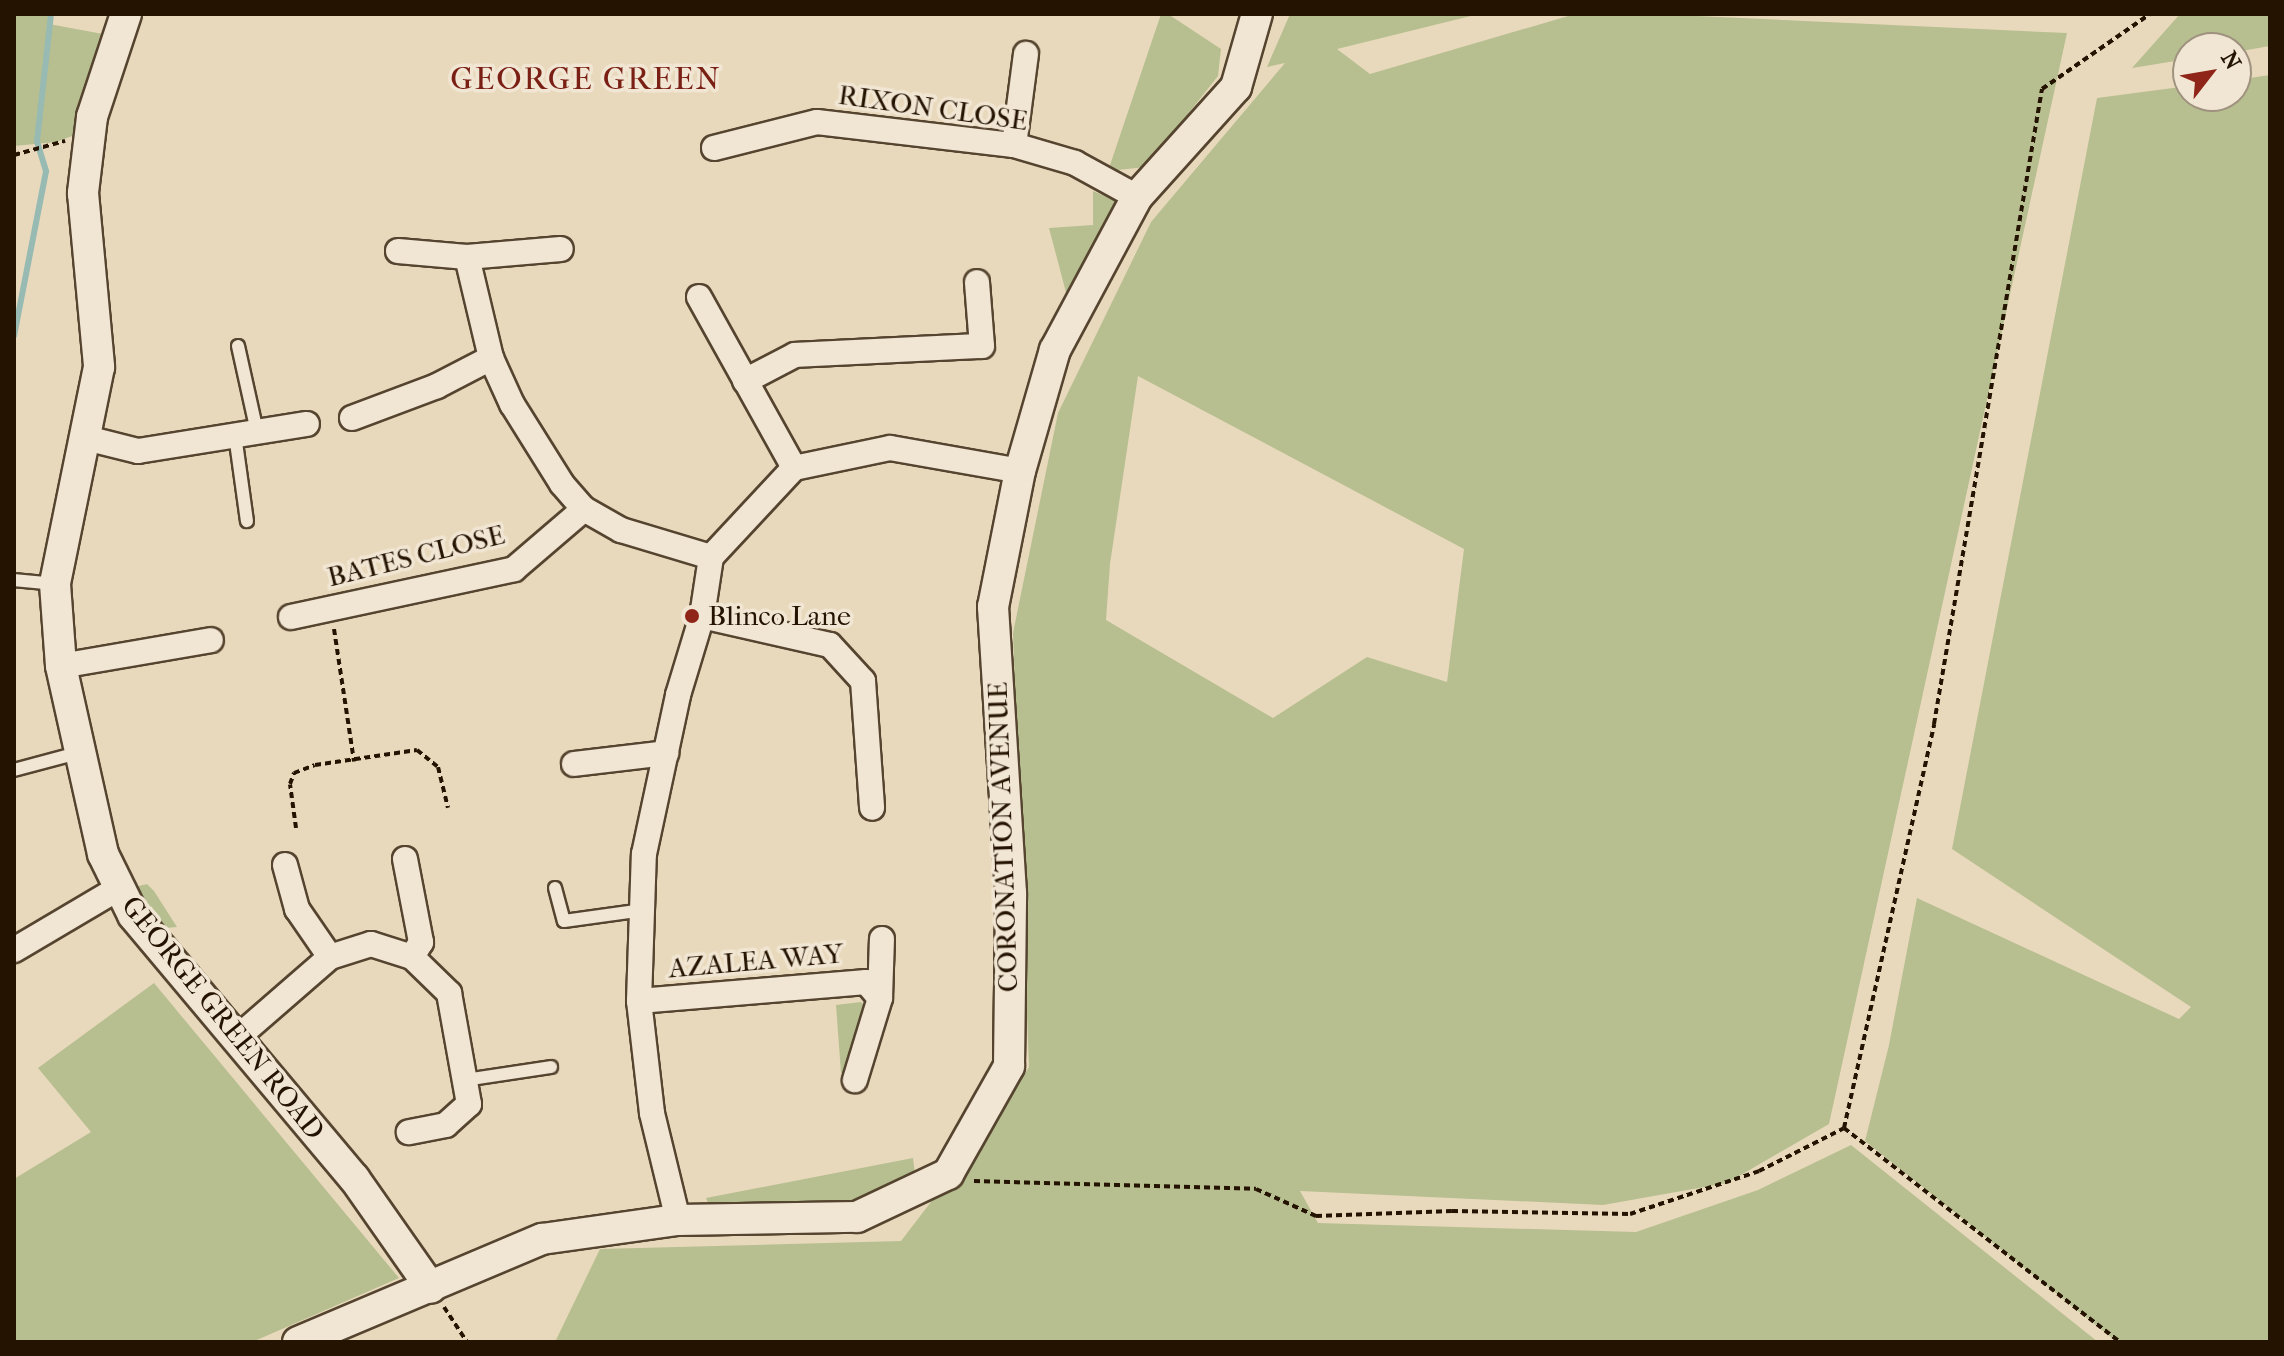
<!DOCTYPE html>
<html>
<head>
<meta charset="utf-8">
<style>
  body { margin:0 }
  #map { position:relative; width:2284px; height:1356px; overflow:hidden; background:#e9d9bc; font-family:"IM FELL French Canon",serif }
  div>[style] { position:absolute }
  .green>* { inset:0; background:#b7bf90 }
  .stream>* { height:6px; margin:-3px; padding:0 3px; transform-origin:3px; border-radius:3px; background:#97bab2 }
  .path>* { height:4px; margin-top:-2px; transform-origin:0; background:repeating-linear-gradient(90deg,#241300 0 6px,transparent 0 10px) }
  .roads { filter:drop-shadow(2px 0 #55442f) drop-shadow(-2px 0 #55442f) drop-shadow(0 2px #55442f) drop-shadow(0 -2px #55442f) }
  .service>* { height:12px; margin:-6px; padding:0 6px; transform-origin:6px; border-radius:6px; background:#f1e6d3 }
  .minor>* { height:24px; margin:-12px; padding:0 12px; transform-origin:12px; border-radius:12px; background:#f1e6d3 }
  .tertiary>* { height:30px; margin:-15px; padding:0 15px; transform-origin:15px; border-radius:15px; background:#f1e6d3 }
  .dots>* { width:22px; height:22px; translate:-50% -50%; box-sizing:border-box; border:4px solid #f1e6d3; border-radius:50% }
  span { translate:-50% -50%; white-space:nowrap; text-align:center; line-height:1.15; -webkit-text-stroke:7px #f1e6d3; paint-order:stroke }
  .street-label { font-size:28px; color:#241300 }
  .poi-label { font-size:28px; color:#241300 }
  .left { translate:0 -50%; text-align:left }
  .quarter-label { font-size:32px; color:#7a1f14; letter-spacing:2px }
  .frame { position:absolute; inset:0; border:16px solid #241300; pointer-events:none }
  .north { position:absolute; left:2172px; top:32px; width:80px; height:80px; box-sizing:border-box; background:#f1e6d3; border:2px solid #9f927f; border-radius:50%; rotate:59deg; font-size:22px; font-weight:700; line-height:32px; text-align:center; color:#241300 }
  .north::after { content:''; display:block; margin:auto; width:28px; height:36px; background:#8f2418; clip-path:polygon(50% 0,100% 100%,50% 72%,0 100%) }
</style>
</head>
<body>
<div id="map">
  <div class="green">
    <div style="clip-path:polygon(14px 14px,51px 14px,49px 24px,103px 34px,72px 136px,56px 142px,14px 146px)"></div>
    <div style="clip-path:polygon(1161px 14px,1168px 14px,1221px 49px,1218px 76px,1146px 167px,1108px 171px)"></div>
    <div style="clip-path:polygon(evenodd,1290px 14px,1479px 14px,1337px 49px,1370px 74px,1575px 14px,1652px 14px,2067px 33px,1829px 1124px,1727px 1183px,1603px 1205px,1300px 1191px,1318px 1223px,1636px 1232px,1758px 1190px,1851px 1145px,2098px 1342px,555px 1342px,600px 1249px,901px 1241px,1006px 1104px,1029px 1067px,1013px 633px,1058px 413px,1151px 222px,1285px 63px,1267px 67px,1290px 14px,1138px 376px,1464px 549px,1447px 682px,1367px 657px,1273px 718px,1106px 620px,1110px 564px,1138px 376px)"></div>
    <div style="clip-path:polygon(2180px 14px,2270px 14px,2270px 46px,2236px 52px,2236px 48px,2188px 48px,2188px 59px,2132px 68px)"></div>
    <div style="clip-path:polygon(2270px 75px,2270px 1342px,2117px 1342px,1865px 1141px,1889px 1045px,1917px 898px,2179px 1019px,2191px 1007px,1952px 849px,2097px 98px,2188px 86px,2188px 96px,2236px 96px,2236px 80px)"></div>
    <div style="clip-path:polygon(1093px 191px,1120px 203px,1068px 300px,1049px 228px,1093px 225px)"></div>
    <div style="clip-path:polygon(147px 884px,154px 891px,177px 927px,155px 929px,135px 887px)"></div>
    <div style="clip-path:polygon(154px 983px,399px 1278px,252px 1342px,14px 1342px,14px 1179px,91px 1132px,38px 1068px)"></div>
    <div style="clip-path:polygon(861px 1002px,865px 1006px,846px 1073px,841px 1073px,836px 1005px)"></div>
    <div style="clip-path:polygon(913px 1158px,916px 1183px,887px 1200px,714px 1218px,706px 1198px)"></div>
  </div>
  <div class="stream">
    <div style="left:14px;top:336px;width:168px;rotate:-79deg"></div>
    <div style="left:46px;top:171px;width:31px;rotate:-107deg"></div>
    <div style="left:37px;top:141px;width:128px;rotate:-83.7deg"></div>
  </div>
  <div class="path">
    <div style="left:14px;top:155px;width:53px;rotate:-15.4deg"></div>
    <div style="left:334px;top:629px;width:134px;rotate:81.4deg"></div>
    <div style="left:296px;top:828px;width:44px;rotate:-97.8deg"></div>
    <div style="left:290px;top:784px;width:12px;rotate:-70deg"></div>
    <div style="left:294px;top:773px;width:22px;rotate:-21deg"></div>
    <div style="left:315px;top:765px;width:103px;rotate:-8.4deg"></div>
    <div style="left:417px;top:750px;width:27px;rotate:39deg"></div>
    <div style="left:438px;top:767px;width:42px;rotate:76.3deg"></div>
    <div style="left:1844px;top:1128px;width:414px;rotate:-77.4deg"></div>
    <div style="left:1934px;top:724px;width:644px;rotate:-80.35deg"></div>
    <div style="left:2042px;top:89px;width:131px;rotate:-34.8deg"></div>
    <div style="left:974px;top:1181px;width:282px;rotate:1.6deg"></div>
    <div style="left:1256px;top:1189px;width:66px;rotate:24.2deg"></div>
    <div style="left:1316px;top:1216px;width:136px;rotate:-2.1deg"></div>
    <div style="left:1452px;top:1211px;width:178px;rotate:1deg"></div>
    <div style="left:1630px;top:1214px;width:136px;rotate:-18.4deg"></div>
    <div style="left:1759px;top:1171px;width:95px;rotate:-26.8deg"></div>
    <div style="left:1844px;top:1128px;width:349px;rotate:37.8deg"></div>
    <div style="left:444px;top:1307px;width:42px;rotate:56.7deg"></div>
  </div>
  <div class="roads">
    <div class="service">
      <div style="left:238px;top:346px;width:88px;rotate:77.5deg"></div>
      <div style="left:235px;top:435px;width:87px;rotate:82.1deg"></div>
      <div style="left:14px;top:580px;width:41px;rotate:5.6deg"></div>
      <div style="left:14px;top:770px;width:69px;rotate:-15deg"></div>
      <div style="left:555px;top:888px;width:34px;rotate:75deg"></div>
      <div style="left:564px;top:921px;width:80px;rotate:-7.9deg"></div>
      <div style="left:465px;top:1080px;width:87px;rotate:-8.6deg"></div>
    </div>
    <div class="minor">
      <div style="left:1014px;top:145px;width:92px;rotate:-82.5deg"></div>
      <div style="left:714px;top:148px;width:106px;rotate:-14.2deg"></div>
      <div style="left:817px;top:122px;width:198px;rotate:6.7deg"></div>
      <div style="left:1014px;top:145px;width:64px;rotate:16.4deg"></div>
      <div style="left:1075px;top:163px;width:71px;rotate:28.7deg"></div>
      <div style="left:398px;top:251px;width:69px;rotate:5deg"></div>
      <div style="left:467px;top:257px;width:104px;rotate:76.6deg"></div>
      <div style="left:491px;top:358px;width:51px;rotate:65.5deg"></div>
      <div style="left:512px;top:404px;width:94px;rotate:58deg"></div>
      <div style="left:562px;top:484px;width:33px;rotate:49deg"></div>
      <div style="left:584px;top:509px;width:43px;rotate:29.6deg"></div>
      <div style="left:621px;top:530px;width:94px;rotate:16.7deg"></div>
      <div style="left:467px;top:257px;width:94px;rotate:-4.9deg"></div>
      <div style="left:699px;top:297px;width:196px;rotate:60.9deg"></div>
      <div style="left:745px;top:381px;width:56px;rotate:-27.5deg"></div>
      <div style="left:795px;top:355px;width:187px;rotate:-2.8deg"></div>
      <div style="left:982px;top:346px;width:64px;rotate:-94.5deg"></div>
      <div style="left:352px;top:418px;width:91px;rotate:-20.6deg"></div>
      <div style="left:437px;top:386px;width:61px;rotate:-27.4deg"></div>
      <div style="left:86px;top:438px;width:54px;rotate:14deg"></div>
      <div style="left:138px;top:451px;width:171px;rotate:-9.1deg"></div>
      <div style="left:702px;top:616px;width:131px;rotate:12.8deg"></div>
      <div style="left:830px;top:645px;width:49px;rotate:47.5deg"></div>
      <div style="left:863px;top:681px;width:127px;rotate:85.9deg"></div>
      <div style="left:291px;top:617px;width:228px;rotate:-12.1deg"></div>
      <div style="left:514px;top:569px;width:92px;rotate:-40.6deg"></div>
      <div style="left:61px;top:666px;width:152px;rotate:-9.8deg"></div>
      <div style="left:574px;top:764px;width:93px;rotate:-6.8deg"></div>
      <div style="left:405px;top:859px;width:85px;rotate:79.1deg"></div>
      <div style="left:421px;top:942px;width:17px;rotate:121deg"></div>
      <div style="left:285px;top:865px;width:46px;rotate:74.7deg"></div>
      <div style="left:297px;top:909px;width:58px;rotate:55.5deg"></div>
      <div style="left:14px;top:950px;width:120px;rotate:-30.6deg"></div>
      <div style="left:880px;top:998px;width:59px;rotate:-88.1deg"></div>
      <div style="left:639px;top:1001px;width:228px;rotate:-4.8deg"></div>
      <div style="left:866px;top:982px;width:21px;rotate:49deg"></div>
      <div style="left:880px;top:998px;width:86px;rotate:107deg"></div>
      <div style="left:238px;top:1037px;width:122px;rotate:-41deg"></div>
      <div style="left:330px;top:957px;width:43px;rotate:-17.6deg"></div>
      <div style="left:371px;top:944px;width:43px;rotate:17.6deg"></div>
      <div style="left:412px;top:957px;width:52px;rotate:44.2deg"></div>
      <div style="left:449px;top:993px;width:113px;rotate:79.8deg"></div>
      <div style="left:469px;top:1104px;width:31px;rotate:138deg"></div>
      <div style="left:446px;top:1125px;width:38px;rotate:169deg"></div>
      <div style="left:678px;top:1220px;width:110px;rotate:-103.7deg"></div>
      <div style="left:652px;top:1113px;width:113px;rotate:-96.6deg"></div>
      <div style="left:639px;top:1001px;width:147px;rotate:-88.1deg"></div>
      <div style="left:644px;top:854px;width:163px;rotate:-77.9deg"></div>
      <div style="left:678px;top:695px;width:83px;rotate:-73.1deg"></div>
      <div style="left:702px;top:616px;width:60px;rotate:-81.3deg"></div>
      <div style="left:711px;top:557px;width:122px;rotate:-47deg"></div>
      <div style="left:794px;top:468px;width:98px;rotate:-11.8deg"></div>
      <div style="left:890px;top:448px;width:132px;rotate:10deg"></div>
    </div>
    <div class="tertiary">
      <div style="left:126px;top:14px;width:108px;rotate:108.3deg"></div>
      <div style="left:92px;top:117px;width:77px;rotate:96.8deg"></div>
      <div style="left:83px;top:193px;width:175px;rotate:84.7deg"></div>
      <div style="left:99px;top:367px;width:221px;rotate:101.5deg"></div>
      <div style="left:55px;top:584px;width:82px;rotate:85.8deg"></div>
      <div style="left:61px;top:666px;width:193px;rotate:77.4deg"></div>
      <div style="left:103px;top:854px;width:68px;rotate:63.8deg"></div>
      <div style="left:133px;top:915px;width:344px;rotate:50deg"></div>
      <div style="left:354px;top:1178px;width:134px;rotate:55deg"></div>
      <div style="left:298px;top:1342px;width:265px;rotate:-22.9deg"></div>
      <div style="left:542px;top:1239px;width:137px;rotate:-8deg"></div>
      <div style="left:678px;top:1220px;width:179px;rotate:-1deg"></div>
      <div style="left:857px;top:1217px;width:101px;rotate:-25.3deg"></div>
      <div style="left:948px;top:1174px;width:124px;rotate:-60.5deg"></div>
      <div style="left:1009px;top:1066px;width:173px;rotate:-89.3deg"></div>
      <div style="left:1011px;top:893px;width:287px;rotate:-93.6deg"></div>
      <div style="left:993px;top:607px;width:139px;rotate:-78.8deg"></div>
      <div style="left:1020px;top:471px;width:126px;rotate:-73.9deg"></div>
      <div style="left:1055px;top:350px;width:174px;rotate:-61.8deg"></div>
      <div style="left:1137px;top:197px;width:148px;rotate:-48deg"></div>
      <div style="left:1236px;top:87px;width:76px;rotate:-74deg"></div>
    </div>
  </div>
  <div class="dots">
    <div style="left:692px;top:616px;background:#8f2418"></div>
  </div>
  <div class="street-label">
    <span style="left:933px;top:108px;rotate:8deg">RIXON CLOSE</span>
    <span style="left:416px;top:556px;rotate:-14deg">BATES CLOSE</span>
    <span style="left:1003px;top:837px;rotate:-92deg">CORONATION AVENUE</span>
    <span style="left:756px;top:961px;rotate:-5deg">AZALEA WAY</span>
    <span style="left:223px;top:1018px;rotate:51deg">GEORGE GREEN ROAD</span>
  </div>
  <div class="poi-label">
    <span class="left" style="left:708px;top:616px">Blinco Lane</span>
  </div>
  <div class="quarter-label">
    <span style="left:586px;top:79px">GEORGE GREEN</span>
  </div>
  <div class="frame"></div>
  <div class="north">N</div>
</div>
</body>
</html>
